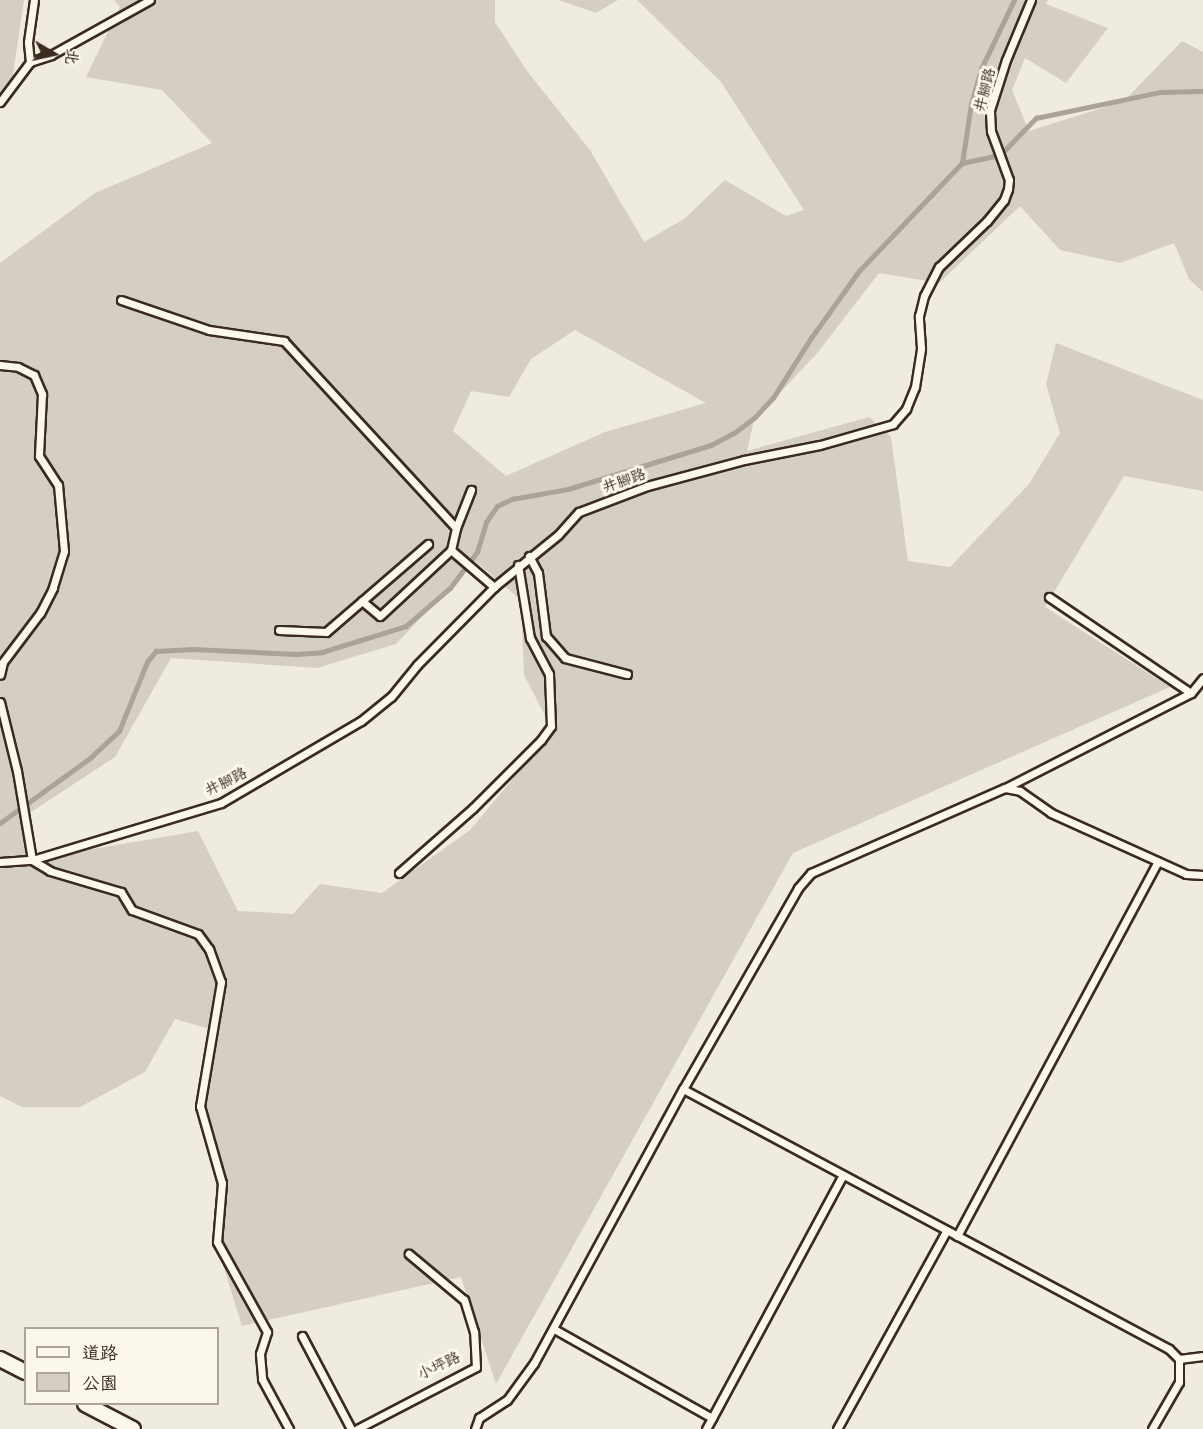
<!DOCTYPE html>
<html>
<head>
<meta charset="utf-8">
<style>
  body { margin:0 }
  #map { position:relative; width:1203px; height:1429px; overflow:hidden; background:#f0ebe0; font-family:Pangolin,"LXGW WenKai TC",sans-serif }
  div>[style] { position:absolute }
  .green>* { inset:0; background:#d5cec3 }
  .stream>* { height:4.5px; margin:-2.25px; padding:0 2.25px; transform-origin:2.25px; border-radius:2.25px; background:#aca397 }
  .roads { filter:drop-shadow(2px 0 #3b2a1e) drop-shadow(-2px 0 #3b2a1e) drop-shadow(0 2px #3b2a1e) drop-shadow(0 -2px #3b2a1e) }
  .service>* { height:7px; margin:-3.5px; padding:0 3.5px; transform-origin:3.5px; border-radius:3.5px; background:#fbf7ec }
  .minor>* { height:14px; margin:-7px; padding:0 7px; transform-origin:7px; border-radius:7px; background:#fbf7ec }
  span { translate:-50% -50%; white-space:nowrap; text-align:center; line-height:1.15; -webkit-text-stroke:6px #fbf7ec; paint-order:stroke }
  .street-label { font-size:15px; color:#3b2a1e }
  .legend { position:absolute; left:24px; top:1327px; width:195px; height:78px; box-sizing:border-box; background:#fbf7ec; border:2px solid #aea59a; margin:0; padding:8px 10px; list-style:none; font-size:18px; color:#3b2a1e }
  .legend li { display:flex; align-items:center; gap:12px; height:30px }
  .legend b { width:30px; border:2px solid #aea59a }
  .north { position:absolute; left:24px; top:24px; width:60px; height:60px; -webkit-text-stroke:4px #fbf7ec; paint-order:stroke; rotate:99deg; font-size:16px; font-weight:700; line-height:24px; text-align:center; color:#3b2a1e }
  .north::after { content:''; display:block; margin:auto; width:21px; height:27px; background:#3b2a1e; clip-path:polygon(50% 0,100% 100%,50% 72%,0 100%) }
</style>
</head>
<body>
<div id="map">
  <div class="green">
    <div style="clip-path:polygon(0 0,24px 0,12px 81px,0 98px)"></div>
    <div style="clip-path:polygon(evenodd,114px 0,495px 0,495px 22px,527px 71px,590px 150px,644px 242px,684px 219px,725px 180px,786px 216px,804px 210px,721px 82px,637px 0,1048px 0,1046px 4px,1108px 28px,1066px 83px,1025px 58px,1012px 90px,1029px 131px,1124px 101px,1182px 41px,1203px 52px,1203px 292px,1189px 279px,1174px 243px,1120px 263px,1060px 250px,1020px 206px,939px 283px,879px 273px,819px 351px,754px 421px,747px 451px,869px 417px,891px 437px,908px 561px,950px 567px,1029px 484px,1060px 433px,1046px 384px,1056px 343px,1203px 400px,1203px 491px,1124px 476px,1045px 607px,1170px 687px,793px 853px,496px 1384px,461px 1277px,242px 1326px,223px 1265px,219px 1186px,202px 1121px,210px 1029px,175px 1019px,145px 1072px,80px 1107px,22px 1107px,0 1096px,0 263px,95px 193px,212px 143px,162px 90px,86px 77px,120px 7px,114px 0,575px 330px,706px 403px,605px 432px,506px 476px,453px 431px,471px 391px,509px 397px,531px 359px,575px 330px,114px 0,475px 561px,521px 600px,524px 675px,553px 731px,470px 830px,382px 893px,320px 884px,293px 914px,238px 911px,198px 831px,29px 860px,22px 818px,115px 757px,171px 658px,317px 668px,396px 644px,475px 561px)"></div>
    <div style="clip-path:polygon(559px 0,618px 0,596px 13px)"></div>
  </div>
  <div class="stream">
    <div style="left:962px;top:163px;width:60px;rotate:-81.3deg"></div>
    <div style="left:971px;top:104px;width:36px;rotate:-74deg"></div>
    <div style="left:981px;top:69px;width:76px;rotate:-64.4deg"></div>
    <div style="left:0;top:823px;width:111px;rotate:-35.8deg"></div>
    <div style="left:90px;top:758px;width:40px;rotate:-43deg"></div>
    <div style="left:119px;top:731px;width:74px;rotate:-67.9deg"></div>
    <div style="left:147px;top:662px;width:14px;rotate:-51deg"></div>
    <div style="left:156px;top:651px;width:37px;rotate:-3deg"></div>
    <div style="left:193px;top:649px;width:103px;rotate:2.8deg"></div>
    <div style="left:296px;top:654px;width:26px;rotate:-4deg"></div>
    <div style="left:322px;top:652px;width:88px;rotate:-17.2deg"></div>
    <div style="left:406px;top:626px;width:58px;rotate:-40.8deg"></div>
    <div style="left:450px;top:588px;width:45px;rotate:-53.1deg"></div>
    <div style="left:477px;top:552px;width:31px;rotate:-73deg"></div>
    <div style="left:486px;top:522px;width:19px;rotate:-55deg"></div>
    <div style="left:497px;top:506px;width:17px;rotate:-25deg"></div>
    <div style="left:512px;top:499px;width:57px;rotate:-10.1deg"></div>
    <div style="left:568px;top:489px;width:150px;rotate:-17.1deg"></div>
    <div style="left:711px;top:445px;width:26px;rotate:-28deg"></div>
    <div style="left:734px;top:433px;width:26px;rotate:-37deg"></div>
    <div style="left:755px;top:417px;width:26px;rotate:-47deg"></div>
    <div style="left:773px;top:398px;width:71px;rotate:-57.7deg"></div>
    <div style="left:811px;top:338px;width:82px;rotate:-54.4deg"></div>
    <div style="left:859px;top:271px;width:149px;rotate:-46.4deg"></div>
    <div style="left:962px;top:163px;width:39px;rotate:-12deg"></div>
    <div style="left:1000px;top:155px;width:52px;rotate:-45.8deg"></div>
    <div style="left:1036px;top:118px;width:127px;rotate:-11.8deg"></div>
    <div style="left:1160px;top:92px;width:43px;rotate:-1.3deg"></div>
  </div>
  <div class="roads">
    <div class="service">
      <div style="left:30px;top:62px;width:20px;rotate:-96deg"></div>
      <div style="left:28px;top:42px;width:42px;rotate:-81.9deg"></div>
      <div style="left:0;top:102px;width:50px;rotate:-53.1deg"></div>
      <div style="left:30px;top:62px;width:22px;rotate:-18deg"></div>
      <div style="left:51px;top:55px;width:113px;rotate:-29.1deg"></div>
      <div style="left:121px;top:300px;width:93px;rotate:18.8deg"></div>
      <div style="left:209px;top:330px;width:76px;rotate:8.3deg"></div>
      <div style="left:284px;top:341px;width:254px;rotate:47.4deg"></div>
      <div style="left:0;top:365px;width:18px;rotate:6deg"></div>
      <div style="left:18px;top:367px;width:18px;rotate:27deg"></div>
      <div style="left:34px;top:375px;width:21px;rotate:67deg"></div>
      <div style="left:42px;top:394px;width:62px;rotate:92.8deg"></div>
      <div style="left:39px;top:456px;width:35px;rotate:57deg"></div>
      <div style="left:58px;top:485px;width:66px;rotate:84.8deg"></div>
      <div style="left:64px;top:551px;width:39px;rotate:107deg"></div>
      <div style="left:53px;top:588px;width:28px;rotate:117deg"></div>
      <div style="left:40px;top:613px;width:61px;rotate:127.1deg"></div>
      <div style="left:3px;top:662px;width:13px;rotate:103deg"></div>
      <div style="left:428px;top:544px;width:87px;rotate:139.2deg"></div>
      <div style="left:362px;top:601px;width:23px;rotate:40deg"></div>
      <div style="left:380px;top:616px;width:97px;rotate:-42.9deg"></div>
      <div style="left:451px;top:550px;width:23px;rotate:-77deg"></div>
      <div style="left:456px;top:528px;width:41px;rotate:-68.5deg"></div>
      <div style="left:451px;top:550px;width:57px;rotate:40.7deg"></div>
      <div style="left:529px;top:556px;width:19px;rotate:62deg"></div>
      <div style="left:538px;top:573px;width:64px;rotate:82.8deg"></div>
      <div style="left:546px;top:636px;width:29px;rotate:49deg"></div>
      <div style="left:565px;top:658px;width:64px;rotate:14.5deg"></div>
      <div style="left:1049px;top:597px;width:171px;rotate:34.1deg"></div>
      <div style="left:279px;top:630px;width:47px;rotate:2.4deg"></div>
      <div style="left:326px;top:632px;width:48px;rotate:-40.7deg"></div>
      <div style="left:0;top:702px;width:71px;rotate:76.2deg"></div>
      <div style="left:17px;top:771px;width:90px;rotate:80.4deg"></div>
      <div style="left:32px;top:860px;width:21px;rotate:31deg"></div>
      <div style="left:50px;top:871px;width:74px;rotate:16.5deg"></div>
      <div style="left:121px;top:892px;width:21px;rotate:59deg"></div>
      <div style="left:132px;top:910px;width:70px;rotate:20deg"></div>
      <div style="left:198px;top:934px;width:19px;rotate:54deg"></div>
      <div style="left:209px;top:949px;width:35px;rotate:70deg"></div>
      <div style="left:221px;top:982px;width:126px;rotate:99.6deg"></div>
      <div style="left:200px;top:1106px;width:80px;rotate:74.1deg"></div>
      <div style="left:222px;top:1183px;width:59px;rotate:94.8deg"></div>
      <div style="left:217px;top:1242px;width:103px;rotate:60.9deg"></div>
      <div style="left:267px;top:1332px;width:23px;rotate:108deg"></div>
      <div style="left:260px;top:1354px;width:25px;rotate:85deg"></div>
      <div style="left:262px;top:1379px;width:57px;rotate:61.6deg"></div>
      <div style="left:1005px;top:788px;width:209px;rotate:-27.1deg"></div>
      <div style="left:1191px;top:693px;width:19px;rotate:-51deg"></div>
      <div style="left:0;top:862px;width:32px;rotate:-4deg"></div>
      <div style="left:32px;top:860px;width:197px;rotate:-16.8deg"></div>
      <div style="left:221px;top:803px;width:162px;rotate:-30.4deg"></div>
      <div style="left:361px;top:721px;width:38px;rotate:-39deg"></div>
      <div style="left:391px;top:697px;width:41px;rotate:-50.9deg"></div>
      <div style="left:417px;top:665px;width:110px;rotate:-45.4deg"></div>
      <div style="left:494px;top:587px;width:82px;rotate:-39.1deg"></div>
      <div style="left:558px;top:535px;width:31px;rotate:-48deg"></div>
      <div style="left:579px;top:512px;width:73px;rotate:-20.9deg"></div>
      <div style="left:647px;top:486px;width:100px;rotate:-15deg"></div>
      <div style="left:744px;top:460px;width:77px;rotate:-11.2deg"></div>
      <div style="left:820px;top:445px;width:76px;rotate:-16deg"></div>
      <div style="left:893px;top:424px;width:20px;rotate:-49deg"></div>
      <div style="left:906px;top:409px;width:24px;rotate:-68deg"></div>
      <div style="left:915px;top:387px;width:39px;rotate:-81deg"></div>
      <div style="left:921px;top:348px;width:32px;rotate:-94deg"></div>
      <div style="left:919px;top:316px;width:21px;rotate:-76deg"></div>
      <div style="left:924px;top:296px;width:33px;rotate:-63deg"></div>
      <div style="left:939px;top:267px;width:66px;rotate:-43.8deg"></div>
      <div style="left:987px;top:221px;width:27px;rotate:-51deg"></div>
      <div style="left:1004px;top:200px;width:12px;rotate:-70deg"></div>
      <div style="left:1008px;top:189px;width:9px;rotate:-84deg"></div>
      <div style="left:1009px;top:180px;width:52px;rotate:-110.2deg"></div>
      <div style="left:991px;top:131px;width:21px;rotate:-93deg"></div>
      <div style="left:990px;top:110px;width:52px;rotate:-72.3deg"></div>
      <div style="left:1006px;top:60px;width:65px;rotate:-67.4deg"></div>
      <div style="left:399px;top:873px;width:98px;rotate:-41.3deg"></div>
      <div style="left:473px;top:808px;width:96px;rotate:-45deg"></div>
      <div style="left:541px;top:740px;width:17px;rotate:-54deg"></div>
      <div style="left:551px;top:726px;width:52px;rotate:-92.2deg"></div>
      <div style="left:549px;top:674px;width:41px;rotate:-117.8deg"></div>
      <div style="left:530px;top:638px;width:74px;rotate:-99.3deg"></div>
      <div style="left:683px;top:1089px;width:551px;rotate:28.15deg"></div>
      <div style="left:1169px;top:1349px;width:14px;rotate:45deg"></div>
      <div style="left:1179px;top:1359px;width:23px;rotate:90deg"></div>
      <div style="left:1179px;top:1382px;width:54px;rotate:119.9deg"></div>
      <div style="left:957px;top:1236px;width:425px;rotate:-61.8deg"></div>
      <div style="left:554px;top:1329px;width:181px;rotate:29.4deg"></div>
      <div style="left:712px;top:1418px;width:276px;rotate:-61.7deg"></div>
      <div style="left:302px;top:1336px;width:105px;rotate:62.2deg"></div>
      <div style="left:1179px;top:1359px;width:24px;rotate:-7deg"></div>
      <div style="left:357px;top:1429px;width:134px;rotate:-27.5deg"></div>
      <div style="left:476px;top:1367px;width:35px;rotate:-93deg"></div>
      <div style="left:474px;top:1332px;width:34px;rotate:-107deg"></div>
      <div style="left:464px;top:1300px;width:72px;rotate:-140.1deg"></div>
      <div style="left:475px;top:1429px;width:12px;rotate:-70deg"></div>
      <div style="left:479px;top:1418px;width:33px;rotate:-33deg"></div>
      <div style="left:507px;top:1400px;width:46px;rotate:-53.9deg"></div>
      <div style="left:534px;top:1363px;width:312px;rotate:-61.5deg"></div>
      <div style="left:683px;top:1089px;width:232px;rotate:-60.2deg"></div>
      <div style="left:798px;top:888px;width:20px;rotate:-49deg"></div>
      <div style="left:811px;top:873px;width:212px;rotate:-23.7deg"></div>
      <div style="left:1005px;top:788px;width:15px;rotate:11deg"></div>
      <div style="left:1020px;top:791px;width:38px;rotate:35deg"></div>
      <div style="left:1051px;top:813px;width:148px;rotate:24.3deg"></div>
      <div style="left:1186px;top:874px;width:17px;rotate:3deg"></div>
      <div style="left:706px;top:1429px;width:13px;rotate:-61deg"></div>
      <div style="left:837px;top:1429px;width:227px;rotate:-61.1deg"></div>
    </div>
    <div class="minor">
      <div style="left:0;top:1359px;width:29px;rotate:27deg"></div>
      <div style="left:85px;top:1404px;width:54px;rotate:27.5deg"></div>
    </div>
  </div>
  <div class="street-label">
    <span style="left:985px;top:90px;rotate:-76deg">井腳路</span>
    <span style="left:624px;top:481px;rotate:-20deg">井腳路</span>
    <span style="left:226px;top:782px;rotate:-27deg">井腳路</span>
    <span style="left:439px;top:1366px;rotate:-26deg">小坪路</span>
  </div>
  <ul class="legend">
  <li><b style="height:8px;background:#fbf7ec"></b>道路</li>
  <li><b style="height:16px;background:#d5cec3"></b>公園</li>
  </ul>
  <div class="north">北</div>
</div>
</body>
</html>
